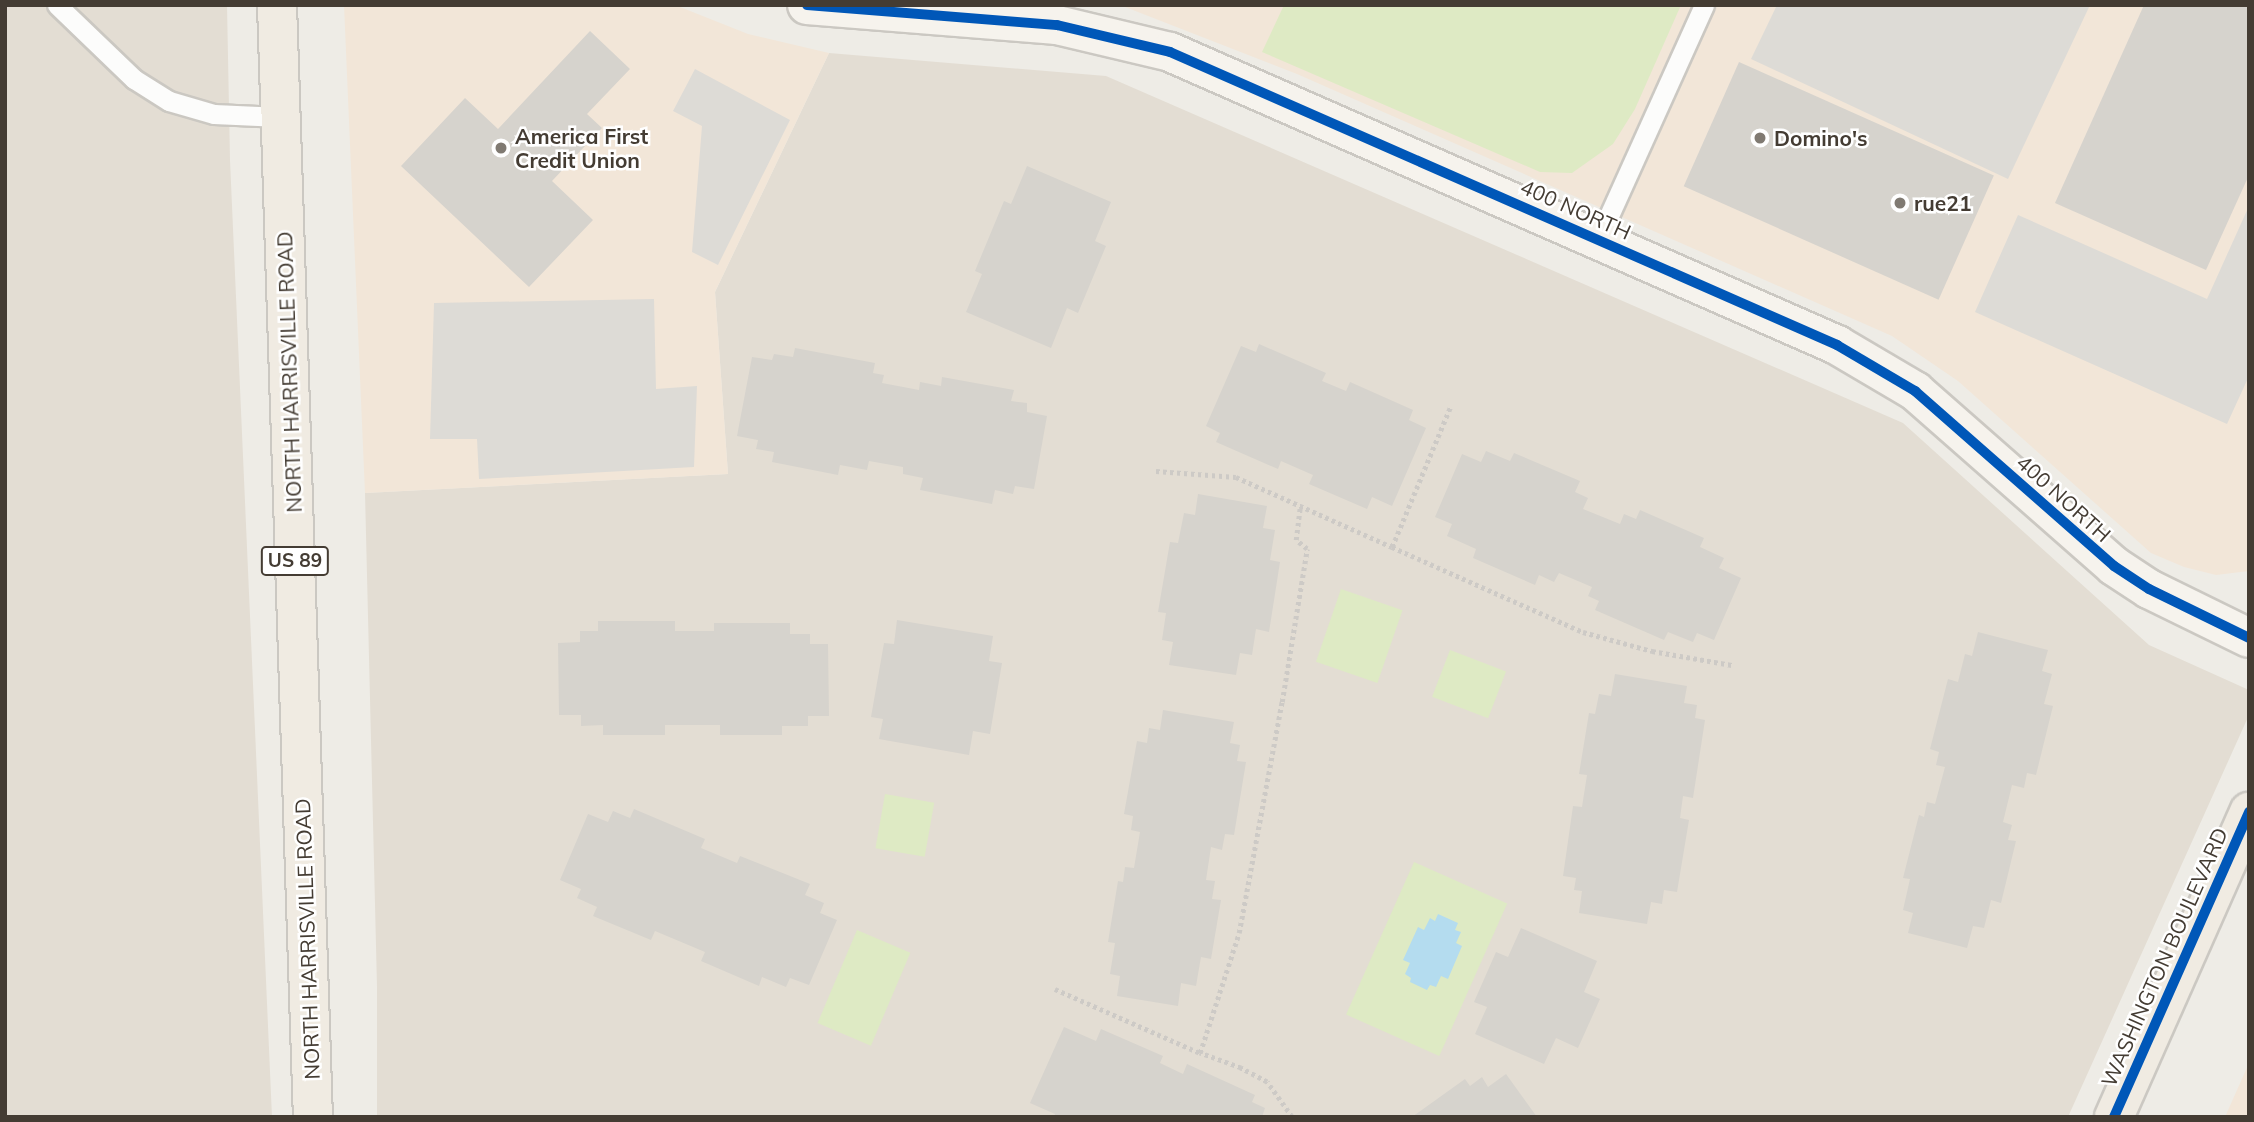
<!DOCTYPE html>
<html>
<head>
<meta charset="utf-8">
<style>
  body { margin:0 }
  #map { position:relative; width:2254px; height:1122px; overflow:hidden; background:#eeece6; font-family:Mulish,sans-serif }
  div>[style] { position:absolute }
  .residential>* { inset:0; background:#e3ddd3 }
  .commercial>* { inset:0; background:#f2e6d8 }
  .green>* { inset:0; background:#deeac4; transform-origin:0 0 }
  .parking>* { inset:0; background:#dddbd6 }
  .water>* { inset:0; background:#b4dcef }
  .building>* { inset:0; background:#d6d3cd; transform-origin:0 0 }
  .path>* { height:4.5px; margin-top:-2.25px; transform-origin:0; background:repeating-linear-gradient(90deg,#cdcac6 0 3.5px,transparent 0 7px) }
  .roads { filter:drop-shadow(2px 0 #cbc8c2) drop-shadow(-2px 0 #cbc8c2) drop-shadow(0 2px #cbc8c2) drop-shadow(0 -2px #cbc8c2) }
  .lane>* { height:19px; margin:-9.5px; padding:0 9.5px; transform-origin:9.5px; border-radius:9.5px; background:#fcfcfb }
  .secondary>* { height:38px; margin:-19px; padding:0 19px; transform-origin:19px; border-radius:19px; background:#f6f3ed }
  .primary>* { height:38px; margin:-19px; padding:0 19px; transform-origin:19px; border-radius:19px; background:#f0ebe2 }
  .cycleway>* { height:10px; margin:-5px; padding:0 5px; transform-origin:5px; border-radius:5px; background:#0057b8 }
  .dots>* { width:19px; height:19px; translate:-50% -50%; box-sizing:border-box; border:4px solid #fff; border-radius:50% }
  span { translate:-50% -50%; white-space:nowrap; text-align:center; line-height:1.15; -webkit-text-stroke:5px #fff; paint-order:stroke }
  .shield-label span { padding:2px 5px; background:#fff; border:2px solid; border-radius:5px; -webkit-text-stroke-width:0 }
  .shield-label { font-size:19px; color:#443c33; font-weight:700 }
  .poi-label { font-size:21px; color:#443c33; font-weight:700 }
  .left { translate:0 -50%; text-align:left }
  .street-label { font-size:21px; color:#443c33 }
  .frame { position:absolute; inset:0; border:7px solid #443c33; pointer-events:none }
</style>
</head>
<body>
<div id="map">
  <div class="residential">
    <div style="clip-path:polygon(5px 5px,227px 5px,230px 160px,272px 1117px,5px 1117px)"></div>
    <div style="clip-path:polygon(829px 53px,1106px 76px,1903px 423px,2149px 645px,2249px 690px,2249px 715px,2068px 1117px,377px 1117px,377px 987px,365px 493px,728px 474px,715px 292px)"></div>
  </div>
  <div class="commercial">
    <div style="clip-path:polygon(344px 5px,675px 5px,748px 34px,829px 53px,715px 292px,728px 474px,365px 493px)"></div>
    <div style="clip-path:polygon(1120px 5px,2249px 5px,2249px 571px,2216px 575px,2184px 567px,2151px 553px,1958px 381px,1892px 336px,1297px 74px)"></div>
    <div style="clip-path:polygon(2249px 1063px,2249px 1117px,2225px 1117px)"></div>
  </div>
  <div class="green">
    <div style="clip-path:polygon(1284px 5px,1681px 5px,1635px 109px,1613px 144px,1572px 173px,1540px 172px,1262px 52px)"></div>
    <div style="left:1341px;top:589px;width:65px;height:77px;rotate:19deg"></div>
    <div style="left:1450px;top:650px;width:60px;height:50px;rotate:21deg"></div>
    <div style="left:885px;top:794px;width:50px;height:55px;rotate:10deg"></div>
    <div style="left:1414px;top:862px;width:102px;height:167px;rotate:24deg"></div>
    <div style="left:857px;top:930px;width:58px;height:101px;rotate:23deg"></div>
  </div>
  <div class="parking">
    <div style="clip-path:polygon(1777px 5px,2090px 5px,2008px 179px,1751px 59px)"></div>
    <div style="clip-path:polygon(695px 69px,790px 120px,718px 265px,692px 252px,702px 126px,673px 111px)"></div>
    <div style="clip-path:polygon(2249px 206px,2249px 376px,2227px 424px,1975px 312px,2018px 215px,2207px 299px)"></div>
    <div style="clip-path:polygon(654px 299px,656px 389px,697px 386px,694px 467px,479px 479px,477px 439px,430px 439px,434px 303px)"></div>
  </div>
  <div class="water">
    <div style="clip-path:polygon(1438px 914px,1458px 923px,1455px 930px,1461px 932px,1456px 943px,1462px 946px,1448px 979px,1441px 976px,1436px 987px,1430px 985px,1427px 990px,1410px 982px,1411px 978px,1405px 974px,1410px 963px,1403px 960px,1418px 927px,1424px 930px,1430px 918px,1435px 921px)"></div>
  </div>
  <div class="building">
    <div style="clip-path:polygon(2144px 5px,2249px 5px,2249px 175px,2206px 270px,2055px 203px)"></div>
    <div style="clip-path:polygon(590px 31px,630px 69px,587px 114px,602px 128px,552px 181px,593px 220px,529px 287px,401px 166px,465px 98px,498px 129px)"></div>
    <div style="left:1739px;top:62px;width:279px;height:136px;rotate:24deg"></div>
    <div style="clip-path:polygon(1027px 166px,1111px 202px,1095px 241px,1106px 246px,1078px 313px,1067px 308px,1051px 348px,966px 312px,982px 274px,975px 271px,1004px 201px,1011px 204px)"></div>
    <div style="clip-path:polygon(1259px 344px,1326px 373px,1322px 381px,1346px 391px,1350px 382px,1413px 410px,1409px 420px,1426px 428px,1392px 506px,1372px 497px,1367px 509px,1309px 484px,1313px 475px,1281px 461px,1278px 469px,1216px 442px,1220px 433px,1206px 426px,1241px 346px,1256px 352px)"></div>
    <div style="clip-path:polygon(795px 348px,875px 363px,873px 373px,884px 375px,882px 383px,919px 390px,920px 382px,941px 386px,942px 377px,1014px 390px,1011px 401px,1027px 403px,1027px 412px,1047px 416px,1034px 489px,1015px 486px,1013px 494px,995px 490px,992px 504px,920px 490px,923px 478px,903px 474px,903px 467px,869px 461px,867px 470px,840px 465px,838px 475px,772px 462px,774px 452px,756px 449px,758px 440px,737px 436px,752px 357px,772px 360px,774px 354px,793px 357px)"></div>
    <div style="clip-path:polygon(1486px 451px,1510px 461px,1514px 453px,1580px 481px,1575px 492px,1588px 498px,1583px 509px,1620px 524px,1624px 514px,1636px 519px,1640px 510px,1704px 538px,1700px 547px,1724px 558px,1719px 568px,1741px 578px,1714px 640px,1697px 633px,1693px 642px,1668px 632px,1664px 640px,1595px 610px,1599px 601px,1588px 596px,1592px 587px,1559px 573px,1554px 582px,1539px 575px,1535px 585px,1473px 558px,1476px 549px,1447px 536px,1452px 524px,1435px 517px,1462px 454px,1481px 462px)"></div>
    <div style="clip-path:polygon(1198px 494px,1267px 506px,1263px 528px,1275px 530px,1270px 560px,1280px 562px,1269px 632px,1256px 629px,1252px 655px,1240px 653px,1236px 675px,1169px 665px,1173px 642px,1162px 640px,1166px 613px,1158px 612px,1170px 542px,1178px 543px,1184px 513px,1195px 515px)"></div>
    <div style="clip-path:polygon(897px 620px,993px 636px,989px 661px,1002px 663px,990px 734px,973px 731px,969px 755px,879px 739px,883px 719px,871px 717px,884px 643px,894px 644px)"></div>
    <div style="clip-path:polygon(598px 621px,675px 621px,675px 631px,714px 631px,714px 623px,790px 623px,790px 634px,810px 634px,810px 644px,828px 644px,829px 716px,808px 716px,808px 726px,782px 726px,782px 735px,720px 735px,720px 725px,665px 725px,665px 735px,603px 735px,603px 725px,581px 726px,581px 715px,559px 715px,558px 643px,580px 642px,580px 631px,598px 631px)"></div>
    <div style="clip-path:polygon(1978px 632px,2048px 650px,2042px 671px,2052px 674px,2044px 704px,2053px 706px,2036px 775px,2027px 773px,2024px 788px,2012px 785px,2003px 822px,2012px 825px,2008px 840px,2016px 841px,2001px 903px,1991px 900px,1984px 928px,1973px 926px,1967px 948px,1908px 933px,1913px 913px,1903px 910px,1910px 879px,1903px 878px,1919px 815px,1924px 817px,1927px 802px,1935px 804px,1945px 767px,1936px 765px,1939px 752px,1930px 749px,1948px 679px,1958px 682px,1965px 654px,1972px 656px)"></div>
    <div style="clip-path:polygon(1615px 674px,1687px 686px,1684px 703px,1697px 705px,1695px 718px,1705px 720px,1693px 798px,1683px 796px,1680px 818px,1689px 820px,1677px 892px,1664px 890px,1662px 904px,1651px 902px,1647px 924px,1579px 913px,1582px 891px,1574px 890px,1576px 878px,1563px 876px,1573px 806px,1582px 807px,1587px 775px,1579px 774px,1589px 713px,1595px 714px,1599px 694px,1611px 696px)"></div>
    <div style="clip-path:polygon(1163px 710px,1234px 722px,1230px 743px,1240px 745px,1237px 761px,1246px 762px,1234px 835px,1225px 834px,1222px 850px,1211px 847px,1206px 880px,1215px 881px,1212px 899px,1221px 900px,1211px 959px,1201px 957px,1196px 986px,1181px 983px,1178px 1006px,1117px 996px,1120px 976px,1110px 974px,1115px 943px,1108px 942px,1118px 881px,1123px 882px,1125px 867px,1134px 868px,1140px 832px,1131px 830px,1133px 816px,1124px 814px,1137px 741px,1147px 743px,1149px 728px,1160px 730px)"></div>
    <div style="clip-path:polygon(634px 809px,705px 839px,701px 848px,737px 863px,740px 856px,810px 884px,805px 895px,824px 903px,820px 913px,837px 920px,809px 985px,790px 978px,786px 987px,762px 977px,759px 986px,701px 961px,705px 952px,655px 931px,651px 940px,593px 916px,597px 907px,577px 898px,581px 889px,560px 880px,588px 814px,608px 822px,613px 811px,630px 818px)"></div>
    <div style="clip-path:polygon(1521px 928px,1597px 961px,1584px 992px,1600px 999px,1578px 1048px,1556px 1038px,1544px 1064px,1475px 1034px,1487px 1007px,1474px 1002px,1496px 952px,1508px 957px)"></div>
    <div style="clip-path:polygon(1064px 1027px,1096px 1041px,1101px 1029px,1163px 1056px,1160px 1063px,1183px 1074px,1187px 1064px,1255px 1095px,1252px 1102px,1265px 1108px,1262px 1117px,1054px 1117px,1055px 1114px,1030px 1103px)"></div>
    <div style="clip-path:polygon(1506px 1074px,1537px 1117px,1412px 1117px,1465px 1079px,1470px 1086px,1482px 1077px,1488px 1087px)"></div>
  </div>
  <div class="path">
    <div style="left:1156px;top:471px;width:80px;rotate:4.3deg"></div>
    <div style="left:1236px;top:477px;width:171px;rotate:24.2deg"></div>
    <div style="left:1392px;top:547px;width:151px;rotate:-67.4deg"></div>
    <div style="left:1392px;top:547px;width:209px;rotate:24deg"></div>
    <div style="left:1583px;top:632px;width:72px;rotate:15.4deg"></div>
    <div style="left:1652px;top:651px;width:81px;rotate:9.9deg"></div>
    <div style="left:1055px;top:989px;width:158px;rotate:23.8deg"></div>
    <div style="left:1292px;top:1117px;width:43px;rotate:-125.5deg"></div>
    <div style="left:1267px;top:1082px;width:30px;rotate:-152deg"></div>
    <div style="left:1241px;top:1068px;width:44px;rotate:-159.9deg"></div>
    <div style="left:1200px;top:1053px;width:126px;rotate:-72deg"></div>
    <div style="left:1239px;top:933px;width:235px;rotate:-79.5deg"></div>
    <div style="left:1282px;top:702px;width:155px;rotate:-80.7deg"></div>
    <div style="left:1307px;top:549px;width:14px;rotate:-141deg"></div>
    <div style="left:1296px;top:540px;width:35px;rotate:-83deg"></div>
  </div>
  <div class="roads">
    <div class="lane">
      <div style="left:57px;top:5px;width:107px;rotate:43.9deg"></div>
      <div style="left:134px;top:79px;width:41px;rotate:32.2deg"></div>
      <div style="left:169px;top:101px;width:47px;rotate:16.1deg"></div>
      <div style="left:214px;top:114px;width:66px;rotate:2.6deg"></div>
      <div style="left:1598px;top:240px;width:258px;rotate:-65.7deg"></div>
    </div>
    <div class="secondary">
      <div style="left:807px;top:5px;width:251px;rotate:4.6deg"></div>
      <div style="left:1057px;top:25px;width:116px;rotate:13.4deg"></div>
      <div style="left:1170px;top:52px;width:729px;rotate:23.71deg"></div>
      <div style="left:1837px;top:345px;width:91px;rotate:30.5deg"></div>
      <div style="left:1915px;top:391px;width:265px;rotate:41.3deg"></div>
      <div style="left:2114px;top:566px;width:42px;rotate:33.3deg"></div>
      <div style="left:2149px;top:589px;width:111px;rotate:26.1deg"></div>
    </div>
    <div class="primary">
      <div style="left:277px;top:5px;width:1113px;rotate:88.15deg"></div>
      <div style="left:2114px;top:1117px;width:334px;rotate:-66.1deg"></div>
    </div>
  </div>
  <div class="cycleway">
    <div style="left:807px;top:5px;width:251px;rotate:4.6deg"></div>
    <div style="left:1057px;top:25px;width:116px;rotate:13.4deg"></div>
    <div style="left:1170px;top:52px;width:729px;rotate:23.71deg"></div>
    <div style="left:1837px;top:345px;width:91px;rotate:30.5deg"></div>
    <div style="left:1915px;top:391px;width:265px;rotate:41.3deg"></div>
    <div style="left:2114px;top:566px;width:42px;rotate:33.3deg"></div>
    <div style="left:2149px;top:589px;width:111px;rotate:26.1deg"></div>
    <div style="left:2114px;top:1117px;width:334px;rotate:-66.1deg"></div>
  </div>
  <div class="dots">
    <div style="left:1760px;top:138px;background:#807a72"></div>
    <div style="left:501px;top:148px;background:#807a72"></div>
    <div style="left:1900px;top:203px;background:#807a72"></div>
  </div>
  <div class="shield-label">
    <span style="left:295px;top:561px">US 89</span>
  </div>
  <div class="poi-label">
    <span class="left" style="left:515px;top:148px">America First<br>Credit Union</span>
    <span class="left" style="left:1774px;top:138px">Domino's</span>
    <span class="left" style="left:1914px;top:203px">rue21</span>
  </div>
  <div class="street-label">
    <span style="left:1576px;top:209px;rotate:24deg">400 NORTH</span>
    <span style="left:289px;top:372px;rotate:-92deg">NORTH HARRISVILLE ROAD</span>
    <span style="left:2064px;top:498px;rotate:42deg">400 NORTH</span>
    <span style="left:307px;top:939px;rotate:-92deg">NORTH HARRISVILLE ROAD</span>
    <span style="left:2164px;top:957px;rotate:-66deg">WASHINGTON BOULEVARD</span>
  </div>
  <div class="frame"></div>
</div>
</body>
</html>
